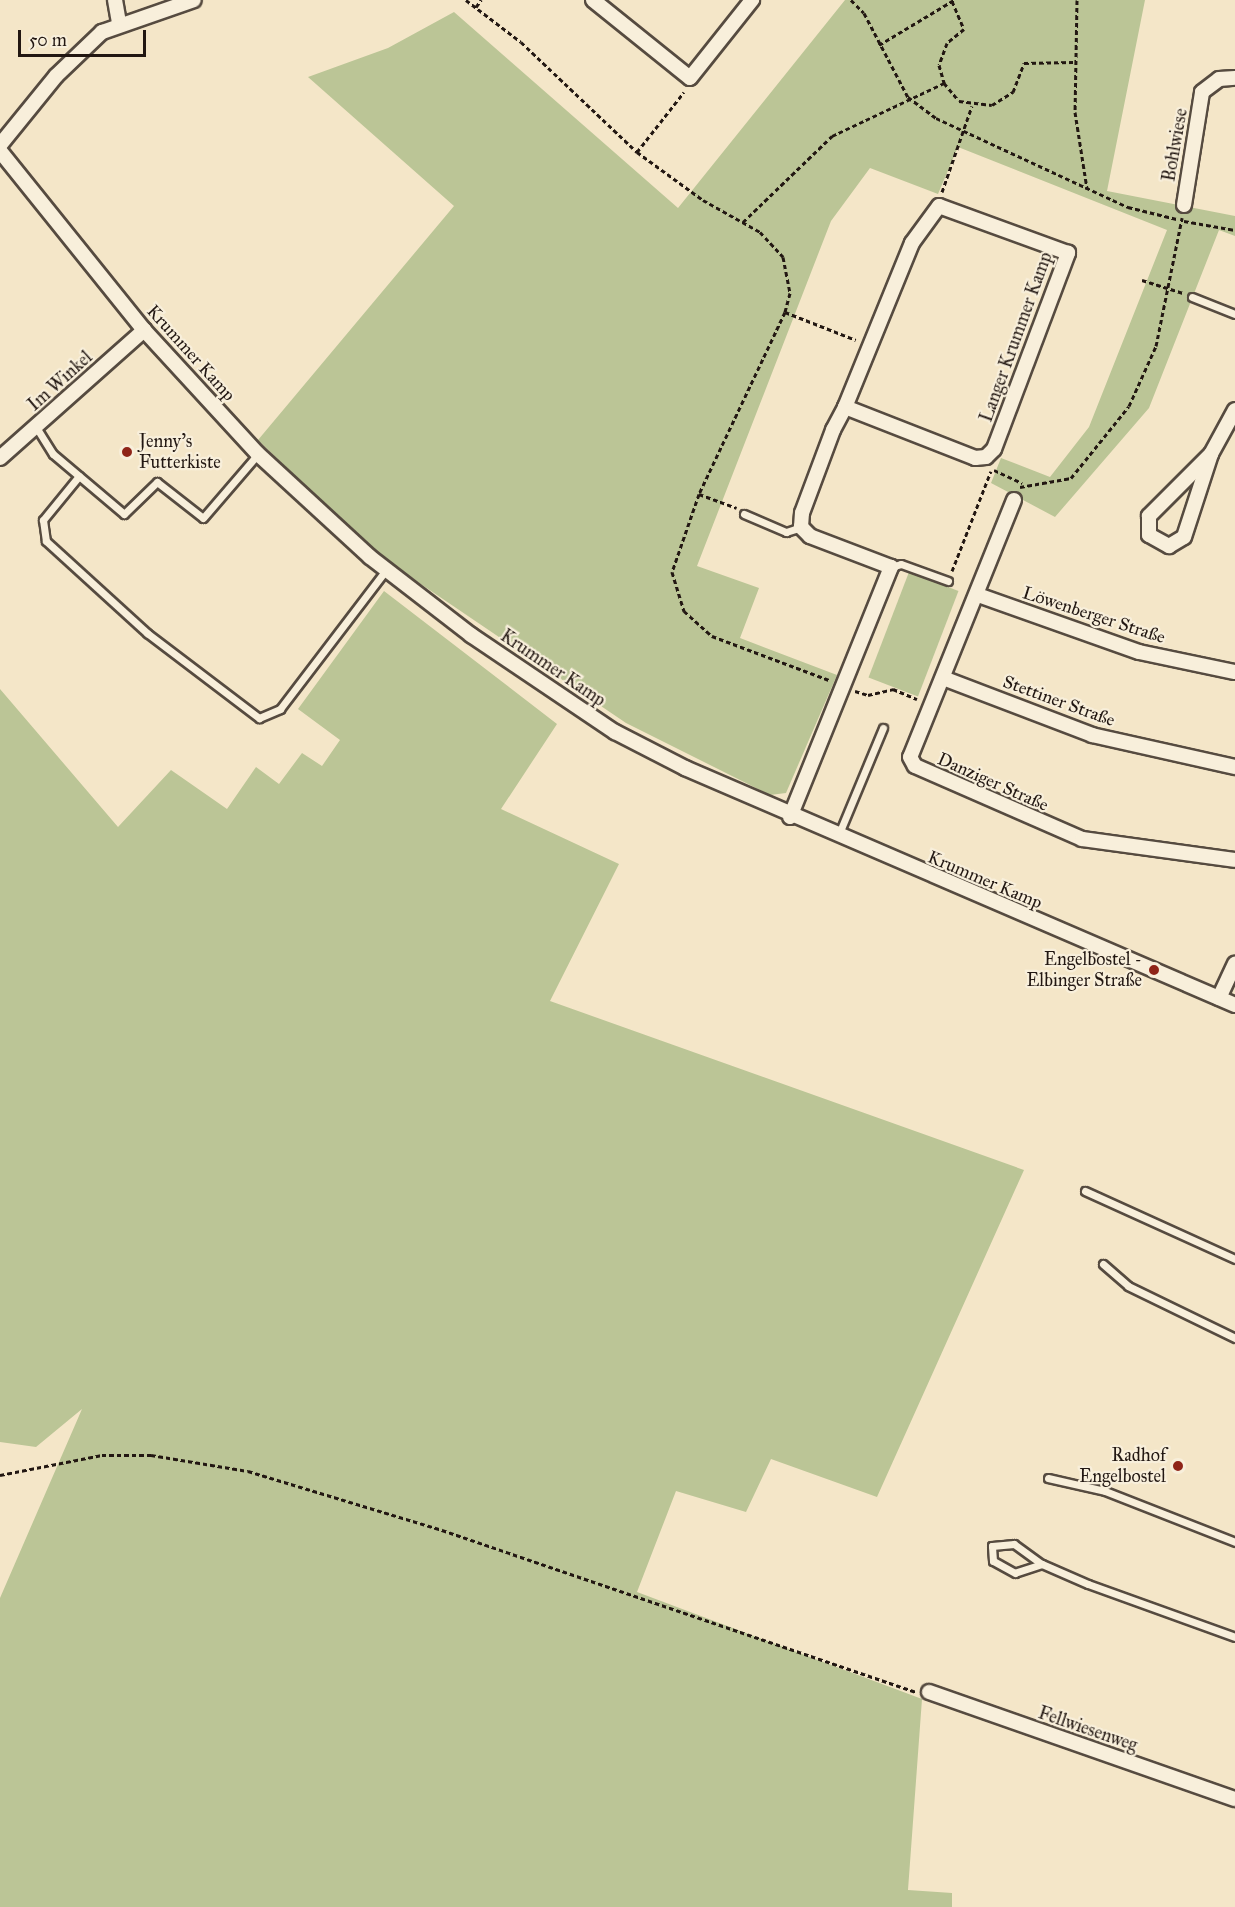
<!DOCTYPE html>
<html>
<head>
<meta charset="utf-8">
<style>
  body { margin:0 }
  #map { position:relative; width:1235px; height:1907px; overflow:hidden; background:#f4e6c8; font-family:"IM FELL Great Primer",serif }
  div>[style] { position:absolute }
  .green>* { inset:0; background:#bbc596; transform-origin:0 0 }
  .path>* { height:3px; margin-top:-1.5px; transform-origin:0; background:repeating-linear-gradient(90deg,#221712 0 4.5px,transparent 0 7.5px) }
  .roads { filter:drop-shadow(2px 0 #564b40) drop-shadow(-2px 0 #564b40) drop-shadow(0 2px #564b40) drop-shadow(0 -2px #564b40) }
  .lane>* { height:7px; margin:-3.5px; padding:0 3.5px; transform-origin:3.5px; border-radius:3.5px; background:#f8efdb }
  .street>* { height:14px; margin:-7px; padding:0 7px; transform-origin:7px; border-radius:7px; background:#f8efdb }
  .dots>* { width:16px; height:16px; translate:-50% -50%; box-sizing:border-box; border:3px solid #f8efdb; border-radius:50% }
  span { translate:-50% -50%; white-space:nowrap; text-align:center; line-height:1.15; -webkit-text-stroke:4.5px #f8efdb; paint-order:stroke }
  .street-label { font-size:18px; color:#221712 }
  .poi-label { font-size:18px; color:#221712 }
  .left { translate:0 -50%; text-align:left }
  .right { translate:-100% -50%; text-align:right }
  .scale { position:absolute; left:18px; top:30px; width:128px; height:27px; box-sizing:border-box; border:3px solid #221712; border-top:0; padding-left:8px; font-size:18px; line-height:21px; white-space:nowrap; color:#221712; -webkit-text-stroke:4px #f8efdb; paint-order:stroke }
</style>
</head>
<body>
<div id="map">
  <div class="green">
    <div style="clip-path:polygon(845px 0,1145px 0,1107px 191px,1235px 216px,1235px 236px,1219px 230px,1149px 408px,1055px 517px,991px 483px,1001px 458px,1050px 477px,1089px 427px,1167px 230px,958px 147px,938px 194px,870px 168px,831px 221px,697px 566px,759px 588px,740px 638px,837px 675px,786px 793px,770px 795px,626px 723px,375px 553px,258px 440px,454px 206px,308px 77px,388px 48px,454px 12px,678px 208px)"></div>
    <div style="left:909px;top:572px;width:53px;height:113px;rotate:21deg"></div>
    <div style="clip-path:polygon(384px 591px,557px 724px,501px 809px,619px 864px,550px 1001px,1024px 1170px,877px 1497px,771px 1459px,746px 1512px,676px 1491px,637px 1592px,922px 1699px,908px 1890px,952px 1893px,952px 1907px,0 1907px,0 1598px,82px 1409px,36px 1447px,0 1442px,0 689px,118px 827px,171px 770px,227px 809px,256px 767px,279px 784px,302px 753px,322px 766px,340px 740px,298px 709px)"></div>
  </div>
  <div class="path">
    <div style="left:466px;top:0;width:69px;rotate:37.4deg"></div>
    <div style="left:521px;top:42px;width:160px;rotate:43.5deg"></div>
    <div style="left:637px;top:152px;width:82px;rotate:36deg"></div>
    <div style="left:703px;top:200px;width:65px;rotate:29.3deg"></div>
    <div style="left:760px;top:232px;width:34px;rotate:47deg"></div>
    <div style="left:783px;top:257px;width:37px;rotate:79deg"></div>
    <div style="left:790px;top:293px;width:20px;rotate:105deg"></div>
    <div style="left:785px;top:312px;width:201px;rotate:115.3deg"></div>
    <div style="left:699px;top:494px;width:83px;rotate:109.1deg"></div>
    <div style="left:672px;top:572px;width:41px;rotate:72.9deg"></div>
    <div style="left:684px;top:611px;width:38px;rotate:42deg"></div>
    <div style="left:712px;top:636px;width:125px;rotate:20.6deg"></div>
    <div style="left:851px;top:0;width:18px;rotate:45deg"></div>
    <div style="left:864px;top:13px;width:95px;rotate:62.4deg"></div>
    <div style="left:908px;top:97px;width:35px;rotate:37deg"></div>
    <div style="left:936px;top:118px;width:212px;rotate:24.9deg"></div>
    <div style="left:1128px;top:207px;width:50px;rotate:13.8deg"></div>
    <div style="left:1077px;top:0;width:112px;rotate:91deg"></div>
    <div style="left:1075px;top:112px;width:78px;rotate:81.1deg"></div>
    <div style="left:952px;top:1px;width:30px;rotate:67deg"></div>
    <div style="left:964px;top:29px;width:22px;rotate:141deg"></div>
    <div style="left:947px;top:43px;width:23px;rotate:110deg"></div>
    <div style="left:939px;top:65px;width:19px;rotate:74deg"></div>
    <div style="left:944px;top:83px;width:23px;rotate:50deg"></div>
    <div style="left:959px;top:101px;width:33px;rotate:7deg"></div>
    <div style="left:992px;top:105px;width:25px;rotate:-32deg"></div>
    <div style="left:1013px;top:92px;width:31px;rotate:-69deg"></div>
    <div style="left:1024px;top:63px;width:49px;rotate:-1.2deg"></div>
    <div style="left:476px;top:7px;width:9px;rotate:-54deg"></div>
    <div style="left:879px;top:45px;width:87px;rotate:-31deg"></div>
    <div style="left:637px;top:152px;width:76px;rotate:-51.9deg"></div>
    <div style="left:942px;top:192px;width:91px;rotate:-70.8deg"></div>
    <div style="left:1184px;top:221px;width:52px;rotate:10deg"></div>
    <div style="left:743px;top:222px;width:124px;rotate:-44deg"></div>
    <div style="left:832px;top:136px;width:124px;rotate:-25.3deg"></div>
    <div style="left:1142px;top:280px;width:43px;rotate:17.6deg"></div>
    <div style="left:785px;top:312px;width:76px;rotate:21.5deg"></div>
    <div style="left:994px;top:470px;width:31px;rotate:25deg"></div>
    <div style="left:1020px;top:487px;width:52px;rotate:-10deg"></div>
    <div style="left:1071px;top:478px;width:92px;rotate:-51.1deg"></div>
    <div style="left:1129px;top:406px;width:66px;rotate:-65.8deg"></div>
    <div style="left:1156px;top:346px;width:131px;rotate:-78.5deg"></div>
    <div style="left:699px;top:494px;width:40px;rotate:20.2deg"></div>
    <div style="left:952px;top:571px;width:107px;rotate:-68.7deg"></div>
    <div style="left:855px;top:691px;width:14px;rotate:17deg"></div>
    <div style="left:868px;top:695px;width:26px;rotate:-13deg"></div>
    <div style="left:893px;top:689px;width:26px;rotate:23deg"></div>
    <div style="left:0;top:1475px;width:104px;rotate:-11.1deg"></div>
    <div style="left:102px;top:1455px;width:49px"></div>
    <div style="left:151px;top:1455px;width:98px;rotate:9.4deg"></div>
    <div style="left:248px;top:1471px;width:203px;rotate:16.9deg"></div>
    <div style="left:442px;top:1530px;width:501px;rotate:18.87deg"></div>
  </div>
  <div class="roads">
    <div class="lane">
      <div style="left:1192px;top:297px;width:46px;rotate:21.6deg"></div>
      <div style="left:36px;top:427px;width:32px;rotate:58deg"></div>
      <div style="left:53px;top:454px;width:93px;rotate:40.2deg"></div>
      <div style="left:124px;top:514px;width:46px;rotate:-44.1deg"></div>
      <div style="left:157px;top:482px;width:58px;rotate:38deg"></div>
      <div style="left:203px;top:518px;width:84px;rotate:-49.3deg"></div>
      <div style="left:79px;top:476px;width:57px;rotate:129.3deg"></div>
      <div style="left:43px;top:520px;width:21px;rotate:82deg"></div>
      <div style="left:46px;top:541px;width:137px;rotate:42.3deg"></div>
      <div style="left:147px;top:633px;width:141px;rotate:37.2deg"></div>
      <div style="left:259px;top:718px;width:23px;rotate:-23deg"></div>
      <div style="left:280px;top:709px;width:175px;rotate:-52.7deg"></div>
      <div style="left:744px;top:514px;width:46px;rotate:23.2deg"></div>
      <div style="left:786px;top:532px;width:16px;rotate:-18deg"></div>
      <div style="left:891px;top:567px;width:10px;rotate:-17deg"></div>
      <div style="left:901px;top:564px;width:50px;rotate:19.9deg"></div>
      <div style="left:838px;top:836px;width:117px;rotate:-67.4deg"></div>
      <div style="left:1085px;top:1191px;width:165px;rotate:24.4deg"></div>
      <div style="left:1103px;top:1264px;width:33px;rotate:41deg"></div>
      <div style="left:1128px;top:1286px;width:119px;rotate:25.9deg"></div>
      <div style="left:1048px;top:1478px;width:58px;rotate:12.8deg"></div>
      <div style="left:1105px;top:1491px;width:140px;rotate:21.4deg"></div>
      <div style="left:1042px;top:1564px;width:28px;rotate:162deg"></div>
      <div style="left:1015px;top:1573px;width:25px;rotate:-151deg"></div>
      <div style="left:993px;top:1561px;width:15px;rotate:-94deg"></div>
      <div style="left:992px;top:1546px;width:22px;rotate:-5deg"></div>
      <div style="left:1014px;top:1544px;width:34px;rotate:36deg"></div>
      <div style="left:1042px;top:1564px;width:50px;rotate:23.5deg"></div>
      <div style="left:1088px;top:1584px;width:156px;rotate:19.8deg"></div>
    </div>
    <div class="street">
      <div style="left:115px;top:0;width:23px;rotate:80deg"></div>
      <div style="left:593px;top:0;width:124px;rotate:38.8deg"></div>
      <div style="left:690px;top:78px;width:100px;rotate:-51.5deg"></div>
      <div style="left:0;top:145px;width:89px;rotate:-50.9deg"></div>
      <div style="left:56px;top:76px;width:64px;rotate:-43.7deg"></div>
      <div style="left:102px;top:32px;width:97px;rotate:-19.2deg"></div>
      <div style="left:0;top:151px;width:230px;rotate:51.2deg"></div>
      <div style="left:144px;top:330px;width:168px;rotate:47.4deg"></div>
      <div style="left:258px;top:454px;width:152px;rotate:42.6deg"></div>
      <div style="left:370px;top:557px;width:128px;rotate:37.7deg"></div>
      <div style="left:471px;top:635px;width:174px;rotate:34deg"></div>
      <div style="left:615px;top:732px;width:79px;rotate:27.2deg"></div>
      <div style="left:685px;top:768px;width:599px;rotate:23.31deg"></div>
      <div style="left:1184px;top:205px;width:114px;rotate:-80.9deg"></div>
      <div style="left:1202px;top:92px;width:21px;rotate:-37deg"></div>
      <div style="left:1219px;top:79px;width:16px;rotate:-4deg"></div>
      <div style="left:1211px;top:454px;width:88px;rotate:135deg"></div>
      <div style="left:1149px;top:516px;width:19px;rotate:90deg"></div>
      <div style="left:1149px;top:535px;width:23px;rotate:29deg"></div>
      <div style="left:1169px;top:546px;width:17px;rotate:-31deg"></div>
      <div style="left:1184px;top:537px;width:87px;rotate:-72deg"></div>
      <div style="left:1211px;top:454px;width:50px;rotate:-61.4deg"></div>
      <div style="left:0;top:458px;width:193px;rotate:-41.6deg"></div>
      <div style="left:1014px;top:500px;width:277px;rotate:112deg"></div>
      <div style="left:910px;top:757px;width:10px;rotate:61deg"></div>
      <div style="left:915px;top:766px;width:182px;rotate:23.6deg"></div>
      <div style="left:1082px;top:839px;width:154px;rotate:7.8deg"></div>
      <div style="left:978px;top:595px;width:171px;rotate:19.5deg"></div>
      <div style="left:1139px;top:652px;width:98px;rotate:11.8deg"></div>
      <div style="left:943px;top:678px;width:160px;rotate:20.9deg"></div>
      <div style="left:1092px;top:735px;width:147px;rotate:12.6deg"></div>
      <div style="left:790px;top:817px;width:270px;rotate:-68deg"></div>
      <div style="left:891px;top:567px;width:87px;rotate:-159.1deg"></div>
      <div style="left:810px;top:536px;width:13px;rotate:-135deg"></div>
      <div style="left:801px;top:527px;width:14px;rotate:-86deg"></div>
      <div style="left:802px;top:513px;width:89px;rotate:-69.5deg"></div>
      <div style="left:833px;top:430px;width:26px;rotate:-62deg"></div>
      <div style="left:845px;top:407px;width:140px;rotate:21.4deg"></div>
      <div style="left:975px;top:458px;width:11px;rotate:-5deg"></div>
      <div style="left:986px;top:457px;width:11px;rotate:-45deg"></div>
      <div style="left:994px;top:449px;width:210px;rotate:-69.3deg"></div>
      <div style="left:1068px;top:253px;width:137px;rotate:-160deg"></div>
      <div style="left:939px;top:206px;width:46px;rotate:126.1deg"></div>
      <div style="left:912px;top:243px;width:177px;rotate:112.2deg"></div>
      <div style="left:1219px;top:998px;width:38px;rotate:-65deg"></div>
      <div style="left:929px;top:1692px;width:324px;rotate:19.3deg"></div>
    </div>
  </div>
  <div class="dots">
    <div style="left:127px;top:452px;background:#8f2418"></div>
    <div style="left:1154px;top:970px;background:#8f2418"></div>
    <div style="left:1178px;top:1466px;background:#8f2418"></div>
  </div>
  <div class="street-label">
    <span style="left:1175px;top:145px;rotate:-80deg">Bohlwiese</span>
    <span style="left:1016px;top:337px;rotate:-70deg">Langer Krummer Kamp</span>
    <span style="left:191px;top:353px;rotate:48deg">Krummer Kamp</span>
    <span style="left:60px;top:381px;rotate:-42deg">Im Winkel</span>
    <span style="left:1094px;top:615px;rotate:18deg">Löwenberger Straße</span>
    <span style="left:553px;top:668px;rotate:34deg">Krummer Kamp</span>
    <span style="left:1059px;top:701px;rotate:20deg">Stettiner Straße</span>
    <span style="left:993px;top:782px;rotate:24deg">Danziger Straße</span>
    <span style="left:985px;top:880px;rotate:23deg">Krummer Kamp</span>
    <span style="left:1088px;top:1729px;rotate:19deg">Fellwiesenweg</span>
  </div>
  <div class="poi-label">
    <span class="left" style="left:139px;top:452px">Jenny's<br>Futterkiste</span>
    <span class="right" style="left:1142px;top:970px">Engelbostel -<br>Elbinger Straße</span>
    <span class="right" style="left:1166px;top:1466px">Radhof<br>Engelbostel</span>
  </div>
  <div class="scale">50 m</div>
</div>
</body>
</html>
